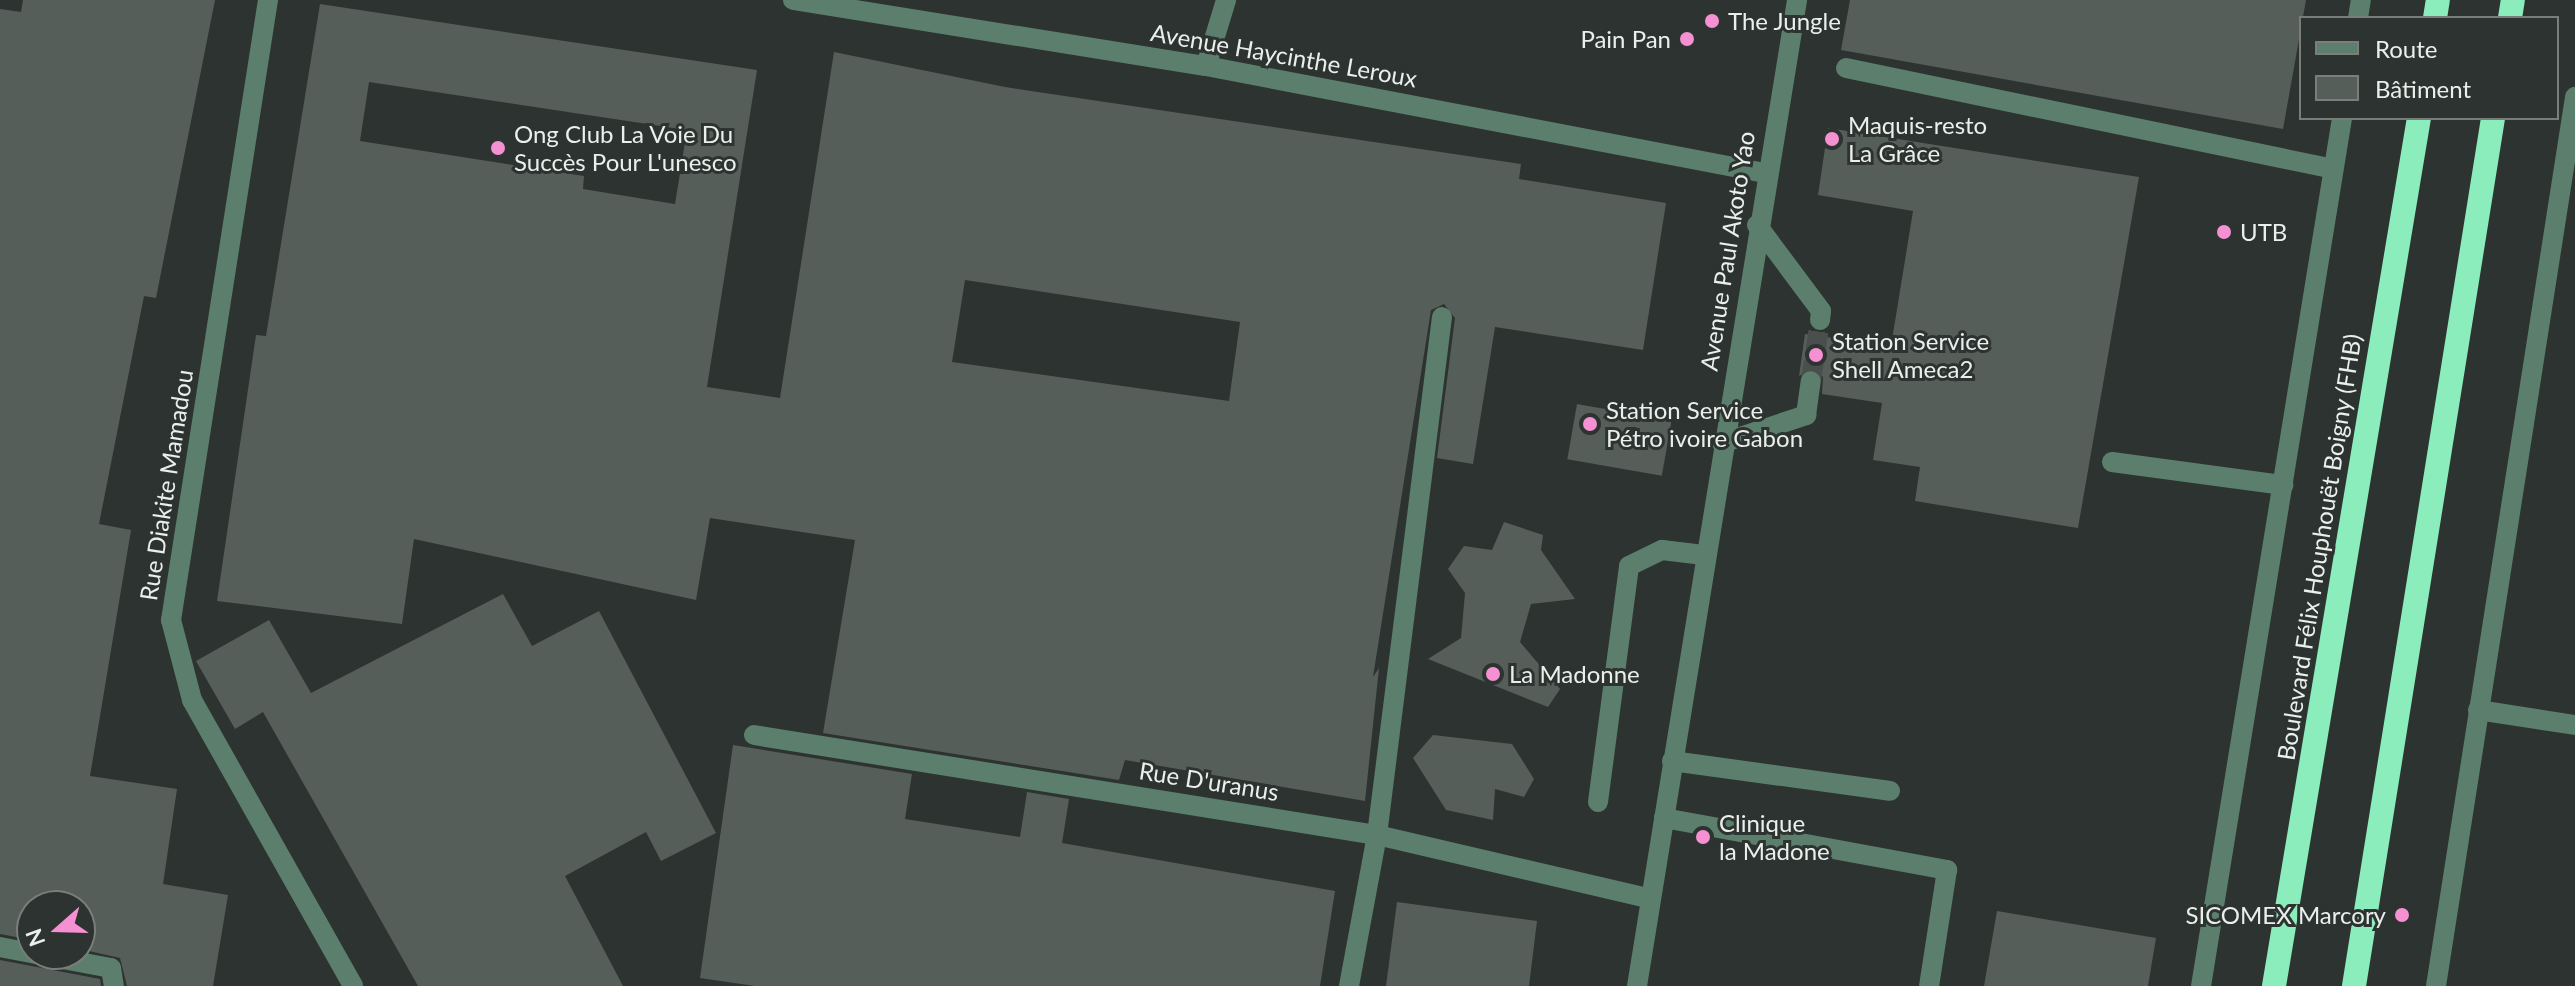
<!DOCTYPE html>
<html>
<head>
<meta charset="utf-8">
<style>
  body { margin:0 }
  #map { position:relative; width:2575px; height:986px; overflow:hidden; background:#2d3330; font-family:Lato,sans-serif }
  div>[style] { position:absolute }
  .building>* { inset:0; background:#565e5a; transform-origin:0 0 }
  .minor-tunnel>* { height:20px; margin-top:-10px; transform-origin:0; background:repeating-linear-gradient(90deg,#494f4c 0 20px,transparent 0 30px) }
  .minor>* { height:20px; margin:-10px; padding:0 10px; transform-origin:10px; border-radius:10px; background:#5b7f6c }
  .highway>* { height:24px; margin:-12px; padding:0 12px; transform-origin:12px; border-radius:12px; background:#8becbc }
  .dots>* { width:22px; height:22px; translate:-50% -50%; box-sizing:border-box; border:4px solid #2d3330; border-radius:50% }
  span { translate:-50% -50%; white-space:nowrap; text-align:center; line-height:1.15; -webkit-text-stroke:6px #2d3330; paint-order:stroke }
  .poi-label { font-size:24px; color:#eaefec }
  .left { translate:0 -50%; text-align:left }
  .right { translate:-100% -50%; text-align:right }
  .street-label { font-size:24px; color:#eaefec }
  .legend { position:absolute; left:2299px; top:16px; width:260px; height:104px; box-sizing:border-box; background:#2d3330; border:2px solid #797e7b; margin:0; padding:10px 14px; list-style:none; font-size:24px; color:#eaefec }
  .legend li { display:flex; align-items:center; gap:16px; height:40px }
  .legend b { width:40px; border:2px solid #797e7b }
  .north { position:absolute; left:16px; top:890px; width:80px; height:80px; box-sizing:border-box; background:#2d3330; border:2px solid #797e7b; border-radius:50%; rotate:250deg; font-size:22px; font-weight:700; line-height:32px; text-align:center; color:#eaefec }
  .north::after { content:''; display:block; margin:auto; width:28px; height:36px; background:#f591d2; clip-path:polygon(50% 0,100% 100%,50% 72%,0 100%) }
</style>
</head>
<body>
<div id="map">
  <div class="building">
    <div style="clip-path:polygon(23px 0,215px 0,156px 298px,144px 296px,99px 524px,131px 530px,90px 776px,177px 789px,163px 884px,228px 895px,213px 986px,127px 986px,120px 958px,80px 949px,80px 906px,32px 906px,32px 940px,0 934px,0 9px,21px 12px)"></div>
    <div style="clip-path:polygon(1850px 0,2306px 0,2283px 129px,1841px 50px)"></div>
    <div style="clip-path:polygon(evenodd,320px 4px,757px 70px,707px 387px,780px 398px,834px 52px,1005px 87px,1521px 164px,1519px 179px,1666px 203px,1643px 350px,1495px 327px,1473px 464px,1437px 458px,1455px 318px,1444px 304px,1431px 310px,1373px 677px,1379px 668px,1365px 801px,1125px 760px,1119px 780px,823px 733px,855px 540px,710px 518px,696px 600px,414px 539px,402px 624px,217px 601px,256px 335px,266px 336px,320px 4px,369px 82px,687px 130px,675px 204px,583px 189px,584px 176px,360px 141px,369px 82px,320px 4px,965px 280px,1240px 322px,1229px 401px,952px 362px,965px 280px)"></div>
    <div style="clip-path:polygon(1828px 128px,2139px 177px,2078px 528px,1915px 501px,1920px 467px,1873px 460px,1882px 403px,1822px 394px,1823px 377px,1814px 368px,1799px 376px,1805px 334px,1891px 346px,1913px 211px,1818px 195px)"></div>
    <div style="left:1577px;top:404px;width:96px;height:56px;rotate:10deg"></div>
    <div style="clip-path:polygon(1504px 522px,1543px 535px,1541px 550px,1575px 599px,1531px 604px,1520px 642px,1560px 689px,1548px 707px,1428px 659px,1461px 638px,1465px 593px,1448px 569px,1464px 546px,1492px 550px)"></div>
    <div style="clip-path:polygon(503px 594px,532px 646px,599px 611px,716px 833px,661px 861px,646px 832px,565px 876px,623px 986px,418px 986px,263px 712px,235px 729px,196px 661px,269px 620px,311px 693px)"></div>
    <div style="clip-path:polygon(1433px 735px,1512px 744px,1534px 779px,1524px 797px,1495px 789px,1493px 820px,1446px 810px,1413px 758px)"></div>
    <div style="clip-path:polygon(733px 745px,912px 774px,905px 819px,1020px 837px,1027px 792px,1069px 799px,1062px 843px,1335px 891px,1320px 986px,755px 986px,700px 978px)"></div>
    <div style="clip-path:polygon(1397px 902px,1537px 921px,1529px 986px,1386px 986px)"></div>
    <div style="clip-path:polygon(1997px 911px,2156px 938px,2148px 986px,1984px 986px)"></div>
    <div style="clip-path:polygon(0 960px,100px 979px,101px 986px,0 986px)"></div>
  </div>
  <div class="minor-tunnel">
    <div style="left:1811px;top:381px;width:62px;rotate:-81.6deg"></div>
  </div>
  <div class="minor">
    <div style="left:268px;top:0;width:628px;rotate:98.89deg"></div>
    <div style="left:171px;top:620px;width:83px;rotate:75.3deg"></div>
    <div style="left:192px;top:700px;width:328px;rotate:60.6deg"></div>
    <div style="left:793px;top:0;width:418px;rotate:9.1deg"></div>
    <div style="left:1206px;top:66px;width:569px;rotate:10.84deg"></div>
    <div style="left:2358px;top:18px;width:18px;rotate:-81deg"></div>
    <div style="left:1206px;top:66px;width:69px;rotate:-73.1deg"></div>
    <div style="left:1846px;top:68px;width:497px;rotate:11.7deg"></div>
    <div style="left:1757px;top:225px;width:107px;rotate:53.3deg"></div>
    <div style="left:1821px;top:311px;width:9px;rotate:96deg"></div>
    <div style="left:1722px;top:443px;width:89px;rotate:-18.4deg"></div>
    <div style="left:1806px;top:415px;width:34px;rotate:-82deg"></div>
    <div style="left:2112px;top:462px;width:173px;rotate:7.7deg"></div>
    <div style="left:2478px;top:710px;width:98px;rotate:8.8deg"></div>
    <div style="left:754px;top:735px;width:631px;rotate:9.12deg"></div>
    <div style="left:1377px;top:835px;width:281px;rotate:13.1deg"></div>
    <div style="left:1672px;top:761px;width:220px;rotate:7.8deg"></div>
    <div style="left:1598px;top:802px;width:238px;rotate:-82.5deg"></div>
    <div style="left:1629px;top:566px;width:37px;rotate:-26deg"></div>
    <div style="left:1662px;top:550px;width:42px;rotate:6.8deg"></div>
    <div style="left:1664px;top:818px;width:288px;rotate:10.4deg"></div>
    <div style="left:1947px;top:870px;width:117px;rotate:98.8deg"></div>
    <div style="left:0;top:947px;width:33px;rotate:11deg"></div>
    <div style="left:36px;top:954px;width:76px;rotate:10.6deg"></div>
    <div style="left:111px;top:968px;width:18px;rotate:81deg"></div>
    <div style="left:1349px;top:986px;width:154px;rotate:-79.5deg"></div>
    <div style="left:1377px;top:835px;width:522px;rotate:-82.85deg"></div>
    <div style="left:1637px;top:986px;width:999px;rotate:-80.78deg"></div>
    <div style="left:2201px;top:986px;width:879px;rotate:-80.77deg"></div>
    <div style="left:2436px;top:986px;width:900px;rotate:-81.11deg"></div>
  </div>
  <div class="highway">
    <div style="left:2435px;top:18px;width:18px;rotate:-81deg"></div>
    <div style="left:2510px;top:18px;width:18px;rotate:-81deg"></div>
    <div style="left:2274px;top:986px;width:880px;rotate:-80.52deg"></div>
    <div style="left:2354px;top:986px;width:879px;rotate:-80.9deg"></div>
  </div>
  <div class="dots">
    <div style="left:1712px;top:21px;background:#f591d2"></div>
    <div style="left:1687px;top:39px;background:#f591d2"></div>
    <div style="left:1832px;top:139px;background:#f591d2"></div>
    <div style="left:498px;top:148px;background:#f591d2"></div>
    <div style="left:2224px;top:232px;background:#f591d2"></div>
    <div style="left:1816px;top:355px;background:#f591d2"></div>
    <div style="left:1590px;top:424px;background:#f591d2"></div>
    <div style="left:1493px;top:674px;background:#f591d2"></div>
    <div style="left:1703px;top:837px;background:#f591d2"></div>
    <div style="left:2402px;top:915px;background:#f591d2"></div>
  </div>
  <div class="poi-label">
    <span class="left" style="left:1728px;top:21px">The Jungle</span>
    <span class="right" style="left:1671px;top:39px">Pain Pan</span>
    <span class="left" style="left:1848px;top:139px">Maquis-resto<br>La Grâce</span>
    <span class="left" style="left:514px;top:148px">Ong Club La Voie Du<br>Succès Pour L'unesco</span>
    <span class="left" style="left:2240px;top:232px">UTB</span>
    <span class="left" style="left:1832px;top:355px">Station Service<br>Shell Ameca2</span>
    <span class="left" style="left:1606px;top:424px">Station Service<br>Pétro ivoire Gabon</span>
    <span class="left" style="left:1509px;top:674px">La Madonne</span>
    <span class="left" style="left:1719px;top:837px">Clinique<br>la Madone</span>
    <span class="right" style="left:2386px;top:915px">SICOMEX Marcory</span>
  </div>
  <div class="street-label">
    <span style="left:1284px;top:55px;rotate:10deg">Avenue Haycinthe Leroux</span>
    <span style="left:1727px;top:251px;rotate:-81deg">Avenue Paul Akoto Yao</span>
    <span style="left:166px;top:485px;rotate:-81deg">Rue Diakite Mamadou</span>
    <span style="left:2319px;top:547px;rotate:-81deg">Boulevard Félix Houphouët Boigny (FHB)</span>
    <span style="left:1209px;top:781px;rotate:9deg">Rue D'uranus</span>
  </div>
  <ul class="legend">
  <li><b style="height:10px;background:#5b7f6c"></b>Route</li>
  <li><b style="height:22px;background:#565e5a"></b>Bâtiment</li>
  </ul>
  <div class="north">N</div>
</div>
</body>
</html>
